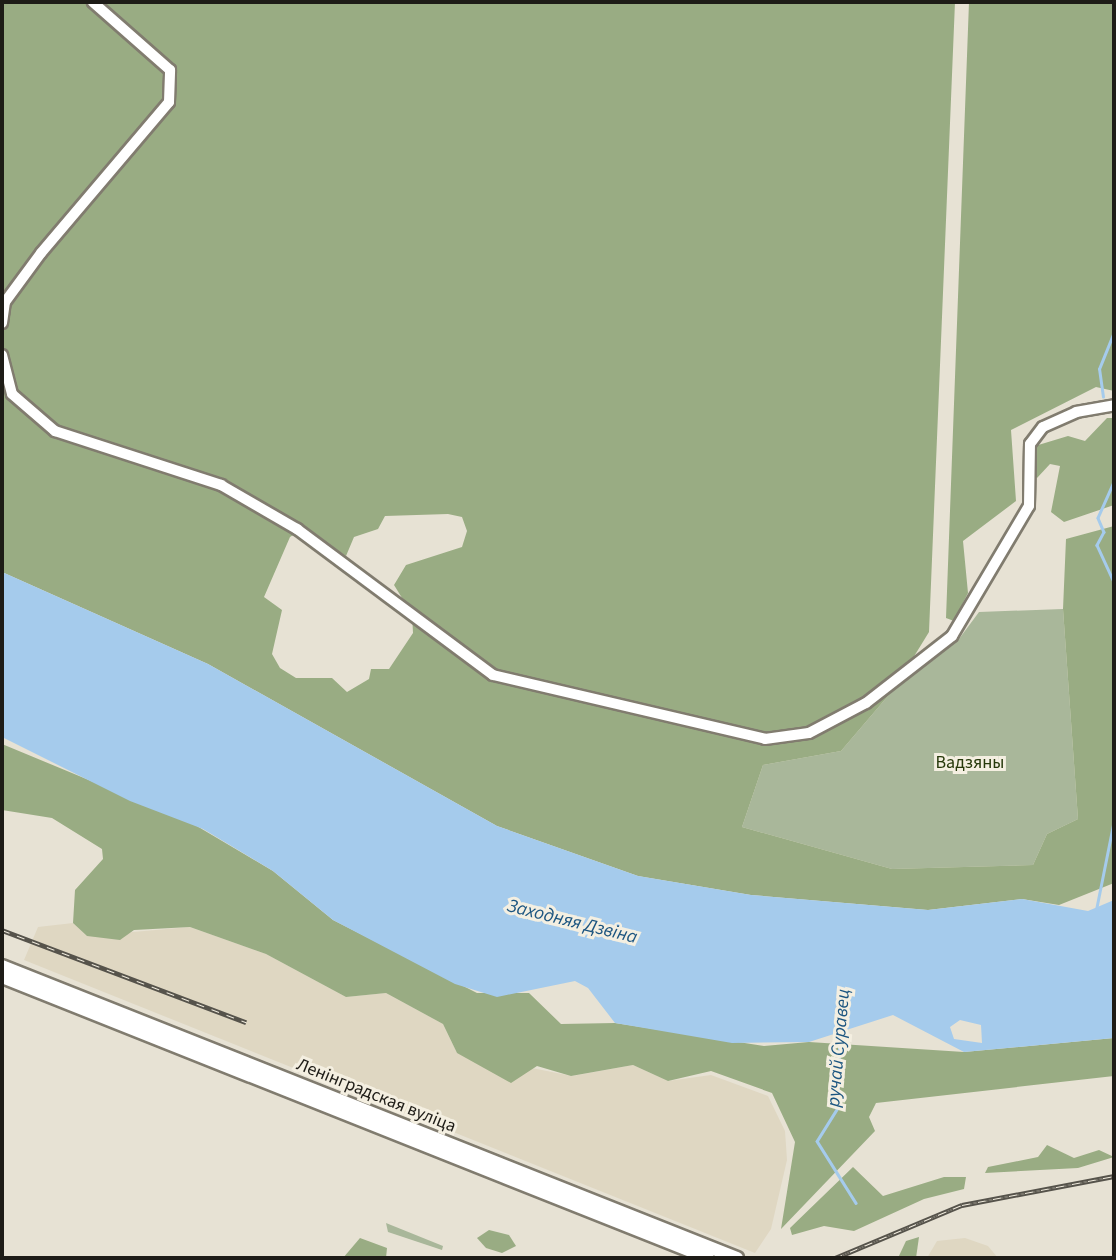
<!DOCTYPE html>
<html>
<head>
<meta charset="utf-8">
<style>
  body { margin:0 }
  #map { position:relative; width:1116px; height:1260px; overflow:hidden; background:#e7e2d4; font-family:"Source Sans 3",sans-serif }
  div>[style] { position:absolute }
  .built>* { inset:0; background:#dfd7c2 }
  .green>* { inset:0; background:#a9b79a }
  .forest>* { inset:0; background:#99ac83 }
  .water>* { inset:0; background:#a5cbec }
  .stream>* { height:2.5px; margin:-1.25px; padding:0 1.25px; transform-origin:1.25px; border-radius:1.25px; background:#a5cbec }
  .roads { filter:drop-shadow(2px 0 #817c6f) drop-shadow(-2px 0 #817c6f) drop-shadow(0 2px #817c6f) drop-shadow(0 -2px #817c6f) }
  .tertiary>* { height:10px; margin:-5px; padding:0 5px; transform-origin:5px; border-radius:5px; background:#fff }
  .primary>* { height:12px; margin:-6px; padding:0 6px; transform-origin:6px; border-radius:6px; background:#fff }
  .rail>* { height:5px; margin-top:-2.5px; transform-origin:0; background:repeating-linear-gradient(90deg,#f4efe1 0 8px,#56534b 0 16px); box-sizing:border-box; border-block:2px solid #56534b }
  span { translate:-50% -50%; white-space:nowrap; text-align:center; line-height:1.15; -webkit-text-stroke:6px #f4efe1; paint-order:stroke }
  .park-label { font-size:18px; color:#26390a }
  .street-label { font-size:18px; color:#1e1c17 }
  .water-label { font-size:19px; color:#1c5580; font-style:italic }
  .frame { position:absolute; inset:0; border:4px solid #1e1c17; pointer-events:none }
</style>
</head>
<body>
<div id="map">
  <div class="built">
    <div style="clip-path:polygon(73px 923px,87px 936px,190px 927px,266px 954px,346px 997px,386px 993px,443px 1024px,457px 1053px,572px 1076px,633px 1065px,668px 1081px,711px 1075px,768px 1096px,785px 1131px,787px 1160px,771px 1229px,755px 1253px,24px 960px,38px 927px)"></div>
    <div style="clip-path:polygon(965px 1238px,988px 1246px,998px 1258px,927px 1258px,937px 1241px)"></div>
  </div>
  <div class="green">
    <div style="clip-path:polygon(1063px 609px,1078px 819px,1047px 834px,1033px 865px,892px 869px,742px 827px,763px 765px,841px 751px,894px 689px,959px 639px,979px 612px)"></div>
    <div style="clip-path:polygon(386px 1223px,443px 1246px,442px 1250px,388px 1232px)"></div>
  </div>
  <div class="forest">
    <div style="clip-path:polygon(evenodd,2px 2px,955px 2px,929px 632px,894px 689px,841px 751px,763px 765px,742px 827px,892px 869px,1033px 865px,1047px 834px,1078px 819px,1063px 609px,1066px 539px,1114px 526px,1114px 883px,1059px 905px,1022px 899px,928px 910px,751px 895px,638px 876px,497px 826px,208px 664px,2px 572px,2px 2px,448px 514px,462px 517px,467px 531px,462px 547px,406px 565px,394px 585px,412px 614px,413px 633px,389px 669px,371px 669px,369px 679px,347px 692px,332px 678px,296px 678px,280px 668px,272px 654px,282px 610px,264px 597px,290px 537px,304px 528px,346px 556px,354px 537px,378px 529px,385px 516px,448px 514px)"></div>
    <div style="clip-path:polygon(969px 2px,1114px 2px,1114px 391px,1096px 387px,1011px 430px,1016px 501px,963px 541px,968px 593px,954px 621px,946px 618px)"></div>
    <div style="clip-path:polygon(1107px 418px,1114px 418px,1114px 505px,1064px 522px,1051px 512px,1060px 466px,1050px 464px,1037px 478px,1031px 471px,1035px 446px,1068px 436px,1085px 441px)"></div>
    <div style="clip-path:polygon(2px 744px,190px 822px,273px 871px,333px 920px,477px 993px,529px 993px,561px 1024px,615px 1023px,764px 1046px,809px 1042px,964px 1052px,1114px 1038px,1114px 1076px,876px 1103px,869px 1117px,875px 1131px,781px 1229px,795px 1142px,772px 1093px,711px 1071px,668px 1081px,633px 1065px,571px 1076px,537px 1066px,511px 1083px,457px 1053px,443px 1024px,386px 993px,346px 997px,266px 954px,190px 927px,134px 930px,120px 940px,87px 936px,73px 923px,75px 890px,103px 859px,102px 849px,52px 818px,2px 810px)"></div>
    <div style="clip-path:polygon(1047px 1145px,1074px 1158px,1099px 1150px,1114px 1157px,1078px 1168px,985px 1173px,988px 1167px,1038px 1157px)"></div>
    <div style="clip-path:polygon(853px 1167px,883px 1196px,944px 1177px,966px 1177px,964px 1189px,924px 1199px,854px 1231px,824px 1226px,792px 1235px,790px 1228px)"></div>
    <div style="clip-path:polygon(489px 1230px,509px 1235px,516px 1246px,502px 1253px,486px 1248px,477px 1238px)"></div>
    <div style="clip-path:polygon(919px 1237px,916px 1258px,898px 1258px,906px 1241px)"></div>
    <div style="clip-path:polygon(360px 1238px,387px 1248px,386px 1258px,343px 1258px)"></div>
  </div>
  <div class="water">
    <div style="clip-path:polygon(evenodd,2px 572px,208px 664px,497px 826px,638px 876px,751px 895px,928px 910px,1022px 899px,1088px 911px,1114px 900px,1114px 1038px,964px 1052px,893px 1015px,809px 1042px,732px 1043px,615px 1023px,588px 988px,575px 981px,497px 997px,455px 984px,333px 920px,273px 871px,203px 829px,130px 801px,2px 737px,2px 572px,960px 1020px,981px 1025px,982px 1043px,954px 1039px,950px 1027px,960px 1020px)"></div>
  </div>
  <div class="stream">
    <div style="left:1103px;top:397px;width:28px;rotate:-98deg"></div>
    <div style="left:1099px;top:369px;width:40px;rotate:-68deg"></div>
    <div style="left:1114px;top:482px;width:39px;rotate:114deg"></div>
    <div style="left:1098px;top:518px;width:15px;rotate:67deg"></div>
    <div style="left:1104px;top:532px;width:15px;rotate:118deg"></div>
    <div style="left:1097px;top:545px;width:41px;rotate:65.3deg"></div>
    <div style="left:1114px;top:674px;width:31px;rotate:90deg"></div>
    <div style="left:1114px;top:758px;width:41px;rotate:90deg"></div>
    <div style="left:1096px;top:910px;width:92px;rotate:-78.7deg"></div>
    <div style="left:840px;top:1029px;width:79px;rotate:91.5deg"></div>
    <div style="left:838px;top:1108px;width:39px;rotate:122deg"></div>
    <div style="left:817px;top:1141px;width:73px;rotate:57.8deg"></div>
  </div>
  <div class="roads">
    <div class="tertiary">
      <div style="left:2px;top:323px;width:21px;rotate:-82deg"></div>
      <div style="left:5px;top:302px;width:61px;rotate:-53.7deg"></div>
      <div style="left:41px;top:253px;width:198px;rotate:-49.7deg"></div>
      <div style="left:169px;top:102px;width:32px;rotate:-88deg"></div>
      <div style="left:170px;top:70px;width:103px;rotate:-138.6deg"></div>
      <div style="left:2px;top:355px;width:40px;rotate:75.6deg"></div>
      <div style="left:12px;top:394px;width:57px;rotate:40.7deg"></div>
      <div style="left:55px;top:431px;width:175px;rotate:18deg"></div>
      <div style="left:221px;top:485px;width:88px;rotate:30.1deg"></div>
      <div style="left:297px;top:529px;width:244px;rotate:36.7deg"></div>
      <div style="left:493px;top:675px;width:279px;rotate:13.2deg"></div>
      <div style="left:765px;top:739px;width:44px;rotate:-7.8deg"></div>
      <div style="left:809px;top:733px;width:64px;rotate:-27.8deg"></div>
      <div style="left:866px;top:703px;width:109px;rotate:-37.9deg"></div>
      <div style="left:952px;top:636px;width:151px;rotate:-59.4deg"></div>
      <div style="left:1029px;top:506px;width:62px;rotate:-89.1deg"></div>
      <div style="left:1030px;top:444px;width:21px;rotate:-53deg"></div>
      <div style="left:1043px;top:427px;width:36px;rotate:-24deg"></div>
      <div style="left:1076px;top:412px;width:39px;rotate:-10deg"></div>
    </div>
    <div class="primary">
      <div style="left:2px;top:966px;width:791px;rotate:21.67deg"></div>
      <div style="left:2px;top:977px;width:760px;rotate:21.7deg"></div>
    </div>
  </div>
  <div class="rail">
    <div style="left:2px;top:930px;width:261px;rotate:20.7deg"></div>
    <div style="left:835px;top:1258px;width:138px;rotate:-22.7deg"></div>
    <div style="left:962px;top:1205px;width:155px;rotate:-10.8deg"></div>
  </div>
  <div class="park-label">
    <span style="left:970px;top:763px">Вадзяны</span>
  </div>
  <div class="street-label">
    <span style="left:376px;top:1096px;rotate:22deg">Ленінградская вуліца</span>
  </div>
  <div class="water-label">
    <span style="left:572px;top:922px;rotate:14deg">Заходняя Дзвіна</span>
    <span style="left:839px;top:1048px;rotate:-85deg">ручай Суравец</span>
  </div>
  <div class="frame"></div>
</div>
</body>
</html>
